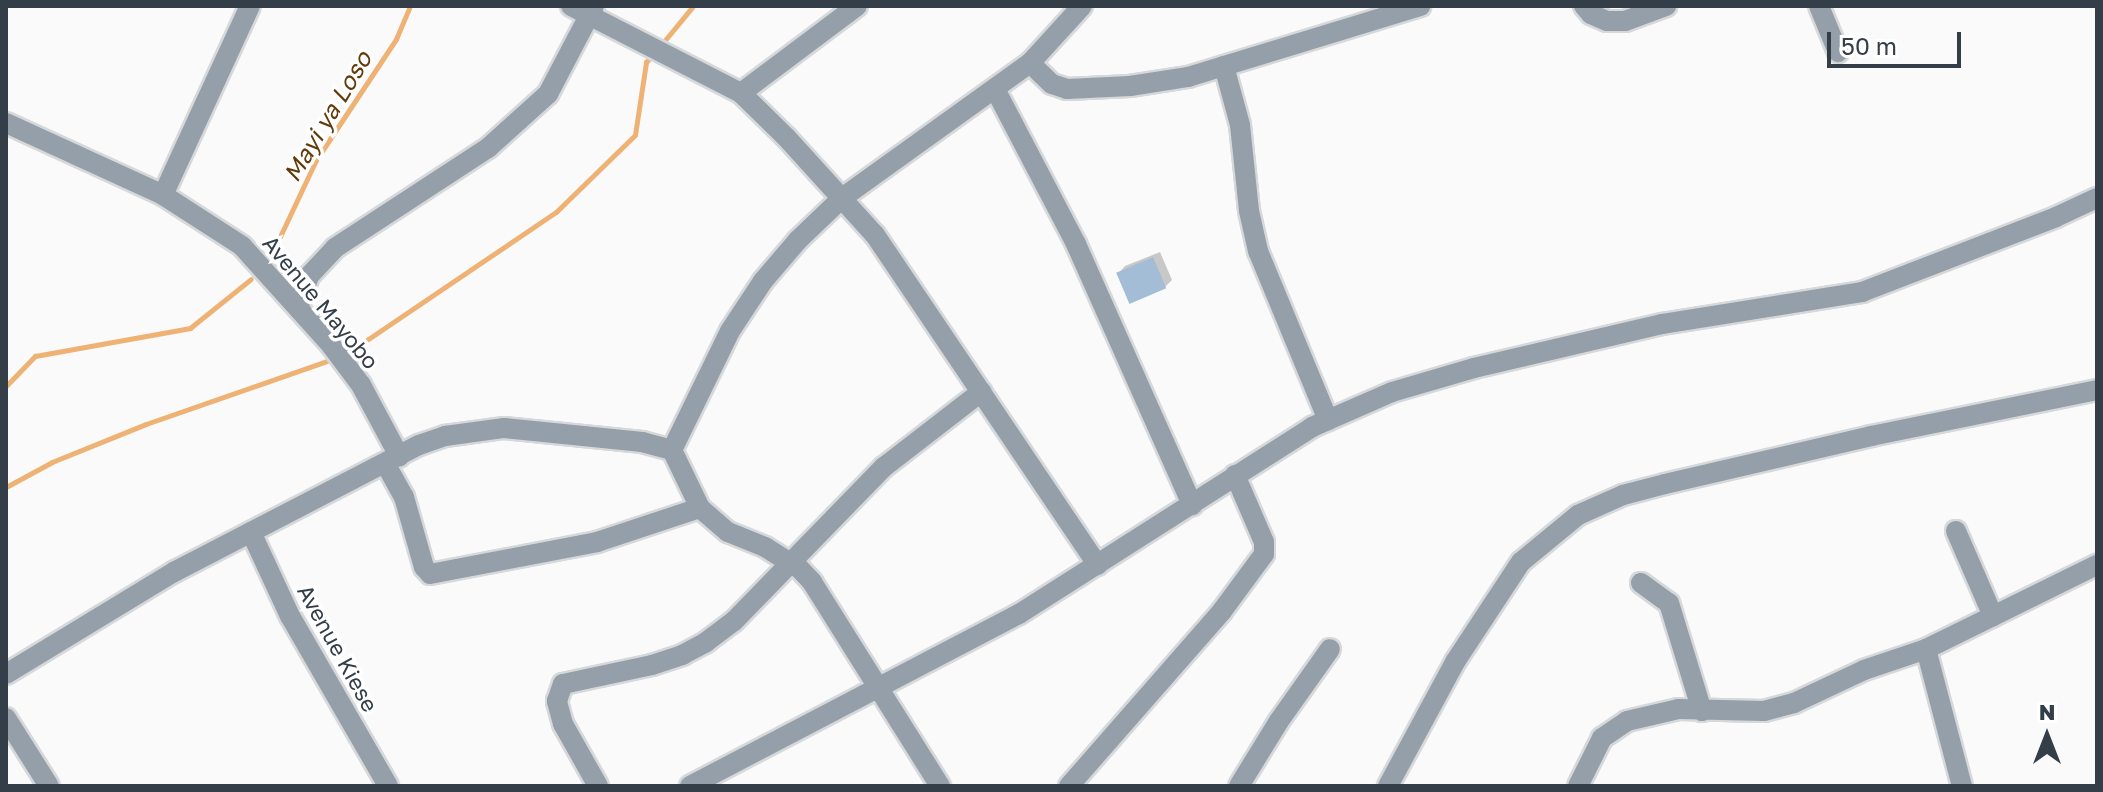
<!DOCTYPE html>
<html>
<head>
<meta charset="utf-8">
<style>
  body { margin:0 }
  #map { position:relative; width:2103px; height:792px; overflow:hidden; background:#fafafa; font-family:"Golos Text",sans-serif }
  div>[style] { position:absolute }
  .shadow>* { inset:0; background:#0003 }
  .stream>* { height:5px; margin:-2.5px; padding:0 2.5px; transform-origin:2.5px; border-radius:2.5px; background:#eeb275 }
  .building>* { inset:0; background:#a2bdd5; transform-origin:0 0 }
  .roads { filter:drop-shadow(2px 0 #d6d8da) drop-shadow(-2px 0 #d6d8da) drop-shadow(0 2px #d6d8da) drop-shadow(0 -2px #d6d8da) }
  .minor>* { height:20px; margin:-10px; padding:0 10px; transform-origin:10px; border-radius:10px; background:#949faa }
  span { translate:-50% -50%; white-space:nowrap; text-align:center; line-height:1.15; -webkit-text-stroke:7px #fff; paint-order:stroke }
  .street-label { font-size:22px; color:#333e48 }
  .water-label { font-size:24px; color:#623b0a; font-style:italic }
  .frame { position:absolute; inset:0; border:8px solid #333e48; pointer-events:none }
  .north { position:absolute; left:2007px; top:696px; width:80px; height:80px; -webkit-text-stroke:6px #fff; paint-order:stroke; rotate:0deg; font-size:22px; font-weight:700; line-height:32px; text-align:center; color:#333e48 }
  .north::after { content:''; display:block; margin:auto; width:28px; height:36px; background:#333e48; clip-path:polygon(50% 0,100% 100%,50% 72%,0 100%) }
  .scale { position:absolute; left:1827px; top:32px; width:134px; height:36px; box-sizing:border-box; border:4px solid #333e48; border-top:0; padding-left:10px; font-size:24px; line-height:28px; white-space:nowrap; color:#333e48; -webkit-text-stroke:6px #fff; paint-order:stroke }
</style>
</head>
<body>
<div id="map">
  <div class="shadow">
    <div style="clip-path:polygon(1160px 252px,1172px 280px,1165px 287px,1119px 273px,1125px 266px)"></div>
  </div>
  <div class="stream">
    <div style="left:661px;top:45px;width:50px;rotate:-50.6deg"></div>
    <div style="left:276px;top:245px;width:94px;rotate:-64.8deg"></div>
    <div style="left:316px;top:160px;width:145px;rotate:-56.5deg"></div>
    <div style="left:396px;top:39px;width:36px;rotate:-67deg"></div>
    <div style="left:355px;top:348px;width:243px;rotate:-34.1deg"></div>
    <div style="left:556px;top:212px;width:110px;rotate:-44.3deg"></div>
    <div style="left:635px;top:135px;width:74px;rotate:-81.4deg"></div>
    <div style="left:646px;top:62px;width:12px;rotate:-48deg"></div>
    <div style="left:6px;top:386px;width:42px;rotate:-46deg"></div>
    <div style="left:35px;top:356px;width:158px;rotate:-10.2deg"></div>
    <div style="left:190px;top:328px;width:78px;rotate:-38.8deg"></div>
    <div style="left:6px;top:487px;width:52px;rotate:-28.5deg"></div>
    <div style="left:52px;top:462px;width:101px;rotate:-22deg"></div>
    <div style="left:146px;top:424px;width:192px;rotate:-19.2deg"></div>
  </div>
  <div class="building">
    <div style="left:1153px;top:257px;width:34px;height:40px;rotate:67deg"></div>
  </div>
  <div class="roads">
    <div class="minor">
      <div style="left:571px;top:6px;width:191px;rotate:27.1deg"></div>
      <div style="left:741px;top:93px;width:63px;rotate:44.4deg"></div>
      <div style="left:786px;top:137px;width:132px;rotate:47.8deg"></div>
      <div style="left:875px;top:235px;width:398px;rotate:56deg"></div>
      <div style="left:1584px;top:6px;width:11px;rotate:49deg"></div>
      <div style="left:1591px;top:14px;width:17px;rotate:24deg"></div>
      <div style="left:1607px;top:21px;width:18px"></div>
      <div style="left:1625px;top:21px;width:44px;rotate:-20.1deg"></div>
      <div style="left:1819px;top:6px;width:50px;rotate:67.6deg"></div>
      <div style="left:1030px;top:63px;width:30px;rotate:44deg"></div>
      <div style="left:1052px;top:84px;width:16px;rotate:18deg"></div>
      <div style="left:1067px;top:89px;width:63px;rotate:-2.7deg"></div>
      <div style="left:1130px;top:86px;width:59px;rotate:-8.8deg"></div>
      <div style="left:1188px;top:77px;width:243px;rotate:-17deg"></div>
      <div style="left:1224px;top:66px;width:61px;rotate:74.8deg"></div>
      <div style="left:1240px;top:125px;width:86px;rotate:84deg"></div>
      <div style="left:1249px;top:211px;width:41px;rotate:77.3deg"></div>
      <div style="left:1258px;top:251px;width:183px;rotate:67.5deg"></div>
      <div style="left:995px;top:89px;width:175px;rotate:62.4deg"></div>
      <div style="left:1076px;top:244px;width:286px;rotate:66deg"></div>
      <div style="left:741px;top:93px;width:145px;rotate:-36.9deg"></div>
      <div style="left:6px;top:123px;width:173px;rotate:24.6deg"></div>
      <div style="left:163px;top:195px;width:94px;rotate:32.8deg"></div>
      <div style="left:242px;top:246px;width:133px;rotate:48deg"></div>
      <div style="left:331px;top:345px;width:50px;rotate:53.1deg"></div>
      <div style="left:361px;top:385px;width:81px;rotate:61.8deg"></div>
      <div style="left:163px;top:195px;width:208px;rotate:-65.3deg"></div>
      <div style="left:298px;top:308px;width:34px;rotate:-71deg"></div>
      <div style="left:309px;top:276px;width:38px;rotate:-47deg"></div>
      <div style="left:335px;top:248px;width:183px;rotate:-33.2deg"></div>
      <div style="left:488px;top:148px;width:81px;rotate:-42deg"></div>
      <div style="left:548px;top:94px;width:99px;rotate:-62.4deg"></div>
      <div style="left:672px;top:450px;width:132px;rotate:-64deg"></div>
      <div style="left:730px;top:331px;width:60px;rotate:-56.6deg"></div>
      <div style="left:763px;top:281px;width:54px;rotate:-49.5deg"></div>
      <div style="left:798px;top:240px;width:61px;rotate:-43.7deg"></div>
      <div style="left:842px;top:198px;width:231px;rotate:-35.7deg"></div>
      <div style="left:1030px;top:63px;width:77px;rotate:-47.6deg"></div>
      <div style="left:385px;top:463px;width:39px;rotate:61deg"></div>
      <div style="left:404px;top:497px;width:73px;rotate:74.1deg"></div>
      <div style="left:424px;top:567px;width:9px;rotate:49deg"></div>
      <div style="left:430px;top:574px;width:170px;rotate:-10.8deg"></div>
      <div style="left:597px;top:542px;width:108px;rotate:-18.3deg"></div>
      <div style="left:1956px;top:531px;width:93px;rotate:66.5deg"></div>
      <div style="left:251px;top:532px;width:93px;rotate:65.1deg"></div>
      <div style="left:290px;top:616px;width:196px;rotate:60deg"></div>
      <div style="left:1641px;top:583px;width:34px;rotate:36deg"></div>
      <div style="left:1669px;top:603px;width:113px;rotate:73deg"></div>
      <div style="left:1926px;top:649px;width:142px;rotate:75.3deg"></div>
      <div style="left:6px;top:674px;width:197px;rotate:-31.3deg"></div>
      <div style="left:174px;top:572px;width:276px;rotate:-27.4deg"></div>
      <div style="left:419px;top:445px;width:28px;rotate:-19deg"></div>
      <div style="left:445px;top:436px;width:60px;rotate:-7.7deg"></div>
      <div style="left:504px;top:428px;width:139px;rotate:5.8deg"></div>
      <div style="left:642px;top:442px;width:31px;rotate:15deg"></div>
      <div style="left:672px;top:450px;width:64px;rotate:64.2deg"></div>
      <div style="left:700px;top:508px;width:37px;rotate:41deg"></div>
      <div style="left:728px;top:532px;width:40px;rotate:22deg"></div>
      <div style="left:765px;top:547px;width:41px;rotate:32.2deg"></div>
      <div style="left:800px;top:569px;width:18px;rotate:47deg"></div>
      <div style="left:812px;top:582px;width:241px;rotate:57.9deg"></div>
      <div style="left:6px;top:718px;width:80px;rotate:57.7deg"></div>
      <div style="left:598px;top:786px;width:71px;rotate:-119.4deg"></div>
      <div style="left:563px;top:724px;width:24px;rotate:-105deg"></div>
      <div style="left:557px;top:701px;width:18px;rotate:-71deg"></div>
      <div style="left:563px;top:684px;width:91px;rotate:-12.1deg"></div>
      <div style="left:652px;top:665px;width:32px;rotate:-18deg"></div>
      <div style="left:682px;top:655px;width:27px;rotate:-28deg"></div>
      <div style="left:706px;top:642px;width:35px;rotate:-37deg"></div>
      <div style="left:734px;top:621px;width:215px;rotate:-45.8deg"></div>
      <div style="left:884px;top:467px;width:123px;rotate:-37.7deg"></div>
      <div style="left:690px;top:786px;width:371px;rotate:-27.6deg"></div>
      <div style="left:1019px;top:614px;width:348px;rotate:-32.5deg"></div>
      <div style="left:1312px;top:427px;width:87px;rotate:-23.6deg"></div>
      <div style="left:1392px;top:392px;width:85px;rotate:-16.3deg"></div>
      <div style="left:1474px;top:368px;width:193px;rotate:-13.2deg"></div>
      <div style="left:1662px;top:324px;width:203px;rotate:-9.1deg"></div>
      <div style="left:1862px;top:292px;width:208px;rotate:-21.1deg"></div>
      <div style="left:2056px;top:217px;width:45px;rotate:-24.9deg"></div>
      <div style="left:1069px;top:786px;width:232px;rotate:-48.8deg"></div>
      <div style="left:1222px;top:611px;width:71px;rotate:-53.6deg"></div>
      <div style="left:1264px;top:554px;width:12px;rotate:-90deg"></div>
      <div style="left:1264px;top:542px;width:73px;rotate:-113.4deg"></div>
      <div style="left:1239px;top:786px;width:76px;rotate:-58.4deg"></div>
      <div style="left:1279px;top:721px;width:88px;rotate:-54.7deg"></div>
      <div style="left:1388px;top:786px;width:141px;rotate:-61.6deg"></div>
      <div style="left:1455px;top:662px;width:120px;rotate:-56.6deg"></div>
      <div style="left:1521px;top:562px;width:74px;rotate:-39.5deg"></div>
      <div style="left:1578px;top:515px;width:49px;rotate:-24deg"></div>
      <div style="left:1623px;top:495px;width:43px;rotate:-14.7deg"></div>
      <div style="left:1665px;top:484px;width:212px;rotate:-13.1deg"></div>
      <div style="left:1871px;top:436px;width:231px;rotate:-11.5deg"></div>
      <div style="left:1578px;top:786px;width:54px;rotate:-63.4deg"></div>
      <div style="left:1602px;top:738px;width:30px;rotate:-34deg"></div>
      <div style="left:1627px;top:721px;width:53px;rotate:-13deg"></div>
      <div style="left:1679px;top:709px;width:85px;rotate:1.3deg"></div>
      <div style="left:1764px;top:711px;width:31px;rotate:-15deg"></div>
      <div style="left:1794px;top:703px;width:77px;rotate:-25.2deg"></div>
      <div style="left:1864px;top:670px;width:65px;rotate:-18.7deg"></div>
      <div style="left:1926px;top:649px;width:191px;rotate:-26.2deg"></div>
    </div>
  </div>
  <div class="street-label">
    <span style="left:321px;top:302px;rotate:50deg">Avenue Mayobo</span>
    <span style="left:338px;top:648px;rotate:61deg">Avenue Kiese</span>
  </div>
  <div class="water-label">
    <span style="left:327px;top:116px;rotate:-59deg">Mayi ya Loso</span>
  </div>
  <div class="frame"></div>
  <div class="north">N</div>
  <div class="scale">50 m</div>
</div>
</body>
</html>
